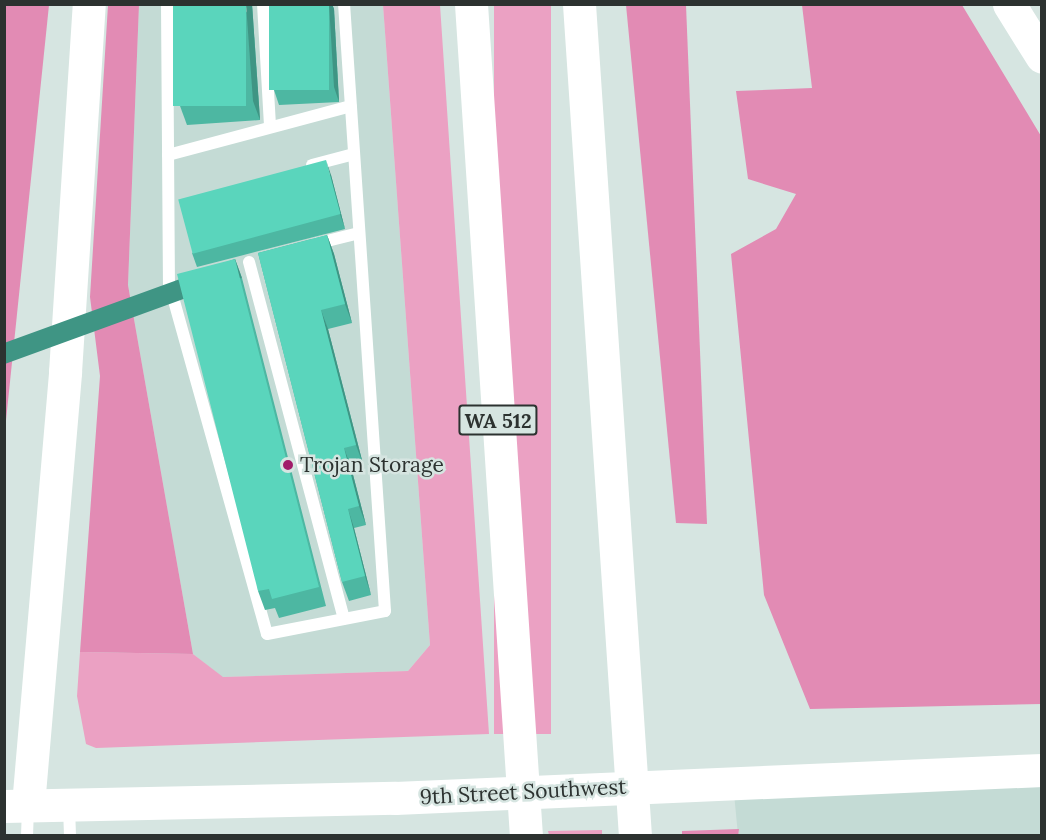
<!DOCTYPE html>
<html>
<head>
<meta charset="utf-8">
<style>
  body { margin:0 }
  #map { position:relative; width:1046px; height:840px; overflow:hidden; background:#d6e5e1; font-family:Lora,serif }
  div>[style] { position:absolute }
  .built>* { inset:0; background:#c4dbd5 }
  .green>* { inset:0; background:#eba1c3; transform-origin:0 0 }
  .forest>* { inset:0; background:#e28bb4 }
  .service>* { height:12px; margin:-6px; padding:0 6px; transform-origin:6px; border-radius:6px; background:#fff }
  .secondary>* { height:33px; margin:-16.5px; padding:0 16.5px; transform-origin:16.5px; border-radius:16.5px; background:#fff }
  .motorway>* { height:33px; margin:-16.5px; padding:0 16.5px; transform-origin:16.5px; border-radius:16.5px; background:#fff }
  .wall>* { inset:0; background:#4db7a2 }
  .shaded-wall>* { inset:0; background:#3f9584; transform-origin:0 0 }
  .building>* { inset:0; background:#5ad5bc; transform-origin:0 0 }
  .dots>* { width:16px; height:16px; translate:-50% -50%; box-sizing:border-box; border:3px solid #d6e5e1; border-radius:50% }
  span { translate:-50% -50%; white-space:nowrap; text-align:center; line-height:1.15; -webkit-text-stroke:5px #d6e5e1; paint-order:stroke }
  .shield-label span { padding:2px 4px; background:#d6e5e1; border:2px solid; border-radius:4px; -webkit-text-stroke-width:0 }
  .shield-label { font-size:20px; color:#2c3230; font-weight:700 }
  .poi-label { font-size:21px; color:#2c3230 }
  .left { translate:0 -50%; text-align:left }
  .street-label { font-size:21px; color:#2c3230 }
  .frame { position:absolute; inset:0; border:6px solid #2c3230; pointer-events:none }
</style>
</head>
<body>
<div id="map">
  <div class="built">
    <div style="clip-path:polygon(139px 5px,383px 5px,430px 645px,408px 671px,222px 677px,193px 654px,128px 285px)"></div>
    <div style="clip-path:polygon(1041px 770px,1041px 835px,738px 835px,733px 783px)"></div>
  </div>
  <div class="green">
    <div style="clip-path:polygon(383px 5px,440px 5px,489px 734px,96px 748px,86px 744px,77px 696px,80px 652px,193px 654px,223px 677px,408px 671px,430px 645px)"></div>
    <div style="left:494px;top:5px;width:57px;height:729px"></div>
    <div style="clip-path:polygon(602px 830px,602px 835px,549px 835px,548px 831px)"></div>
  </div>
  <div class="forest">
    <div style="clip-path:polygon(5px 4px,49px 5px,5px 430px,4px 5px)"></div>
    <div style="clip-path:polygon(108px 5px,139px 5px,128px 285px,193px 654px,80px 652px,100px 376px,90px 297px)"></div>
    <div style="clip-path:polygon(626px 5px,686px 5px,707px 524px,676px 523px)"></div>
    <div style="clip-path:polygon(802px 5px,962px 5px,1041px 136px,1041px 704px,810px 709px,764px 595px,731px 254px,776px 229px,796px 194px,748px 179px,736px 91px,812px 88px)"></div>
    <div style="clip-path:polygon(739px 829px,738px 836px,682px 835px,682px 831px)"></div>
  </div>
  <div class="service">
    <div style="left:167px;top:4px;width:279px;rotate:89.6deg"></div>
    <div style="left:169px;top:283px;width:364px;rotate:74.4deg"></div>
    <div style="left:267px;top:634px;width:120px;rotate:-11deg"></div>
    <div style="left:385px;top:611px;width:608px;rotate:-93.86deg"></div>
    <div style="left:263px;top:4px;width:123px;rotate:86.7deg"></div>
    <div style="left:168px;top:155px;width:189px;rotate:-15deg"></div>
    <div style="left:312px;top:165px;width:43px;rotate:-14.7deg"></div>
    <div style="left:315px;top:244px;width:45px;rotate:-14deg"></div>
    <div style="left:249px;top:262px;width:369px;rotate:75.1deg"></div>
    <div style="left:69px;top:807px;width:29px;rotate:88deg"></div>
    <div style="left:27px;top:836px;width:30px;rotate:-88deg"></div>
  </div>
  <div class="secondary">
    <div style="left:4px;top:806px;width:391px;rotate:-1.2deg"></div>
    <div style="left:395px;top:798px;width:648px;rotate:-2.48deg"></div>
  </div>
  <div class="motorway">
    <div style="left:471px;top:4px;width:834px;rotate:86.22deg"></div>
    <div style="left:579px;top:4px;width:834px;rotate:86.15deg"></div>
    <div style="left:1009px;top:4px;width:62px;rotate:58.1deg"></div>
    <div style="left:28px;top:805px;width:435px;rotate:-85.1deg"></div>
    <div style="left:65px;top:372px;width:369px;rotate:-86.3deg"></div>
  </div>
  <div class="wall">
    <div style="clip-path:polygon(252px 4px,260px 120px,187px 125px,180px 106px)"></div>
    <div style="clip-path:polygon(269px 4px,332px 4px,334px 9px,339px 102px,279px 105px,274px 90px)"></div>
    <div style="clip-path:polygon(331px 175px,345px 229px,197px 267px,192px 253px)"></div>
    <div style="clip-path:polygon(327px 235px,334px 254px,352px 323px,328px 329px,363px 464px,351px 467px,366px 525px,354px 528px,371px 595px,349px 601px,342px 582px,258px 253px)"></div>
    <div style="clip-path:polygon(235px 259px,242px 278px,326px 606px,279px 618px,275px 608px,265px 610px,258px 591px)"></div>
  </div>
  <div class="shaded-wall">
    <div style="clip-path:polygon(246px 4px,252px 4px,260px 120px,253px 101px)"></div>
    <div style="clip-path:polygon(329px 4px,332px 4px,334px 9px,339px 102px,334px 87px)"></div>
    <div style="clip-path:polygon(326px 160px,331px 175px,345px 229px,340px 214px)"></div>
    <div style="clip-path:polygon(327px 235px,334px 254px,352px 323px,345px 304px)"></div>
    <div style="left:235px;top:259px;width:20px;height:339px;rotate:70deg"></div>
    <div style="clip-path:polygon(321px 310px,328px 329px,363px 464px,356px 445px)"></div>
    <div style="clip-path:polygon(344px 448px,351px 467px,366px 525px,359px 506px)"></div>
    <div style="clip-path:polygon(348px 509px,354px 528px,371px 595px,365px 576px)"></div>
  </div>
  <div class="building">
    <div style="left:173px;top:4px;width:73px;height:102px"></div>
    <div style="left:269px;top:4px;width:60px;height:86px"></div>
    <div style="left:326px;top:160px;width:56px;height:153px;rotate:75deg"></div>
    <div style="clip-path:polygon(327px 235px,345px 304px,321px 310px,356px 445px,344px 448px,359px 506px,348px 509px,365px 576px,342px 582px,258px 253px)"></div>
    <div style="clip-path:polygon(235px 259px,319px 587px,272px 599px,269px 589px,258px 591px,177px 274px)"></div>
  </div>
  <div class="dots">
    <div style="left:288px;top:465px;background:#a11c6a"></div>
  </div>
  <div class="shield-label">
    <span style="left:498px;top:420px">WA 512</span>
  </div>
  <div class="poi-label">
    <span class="left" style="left:300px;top:465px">Trojan Storage</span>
  </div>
  <div class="street-label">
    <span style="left:523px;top:792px;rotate:-3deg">9th Street Southwest</span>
  </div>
  <div class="frame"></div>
</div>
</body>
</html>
